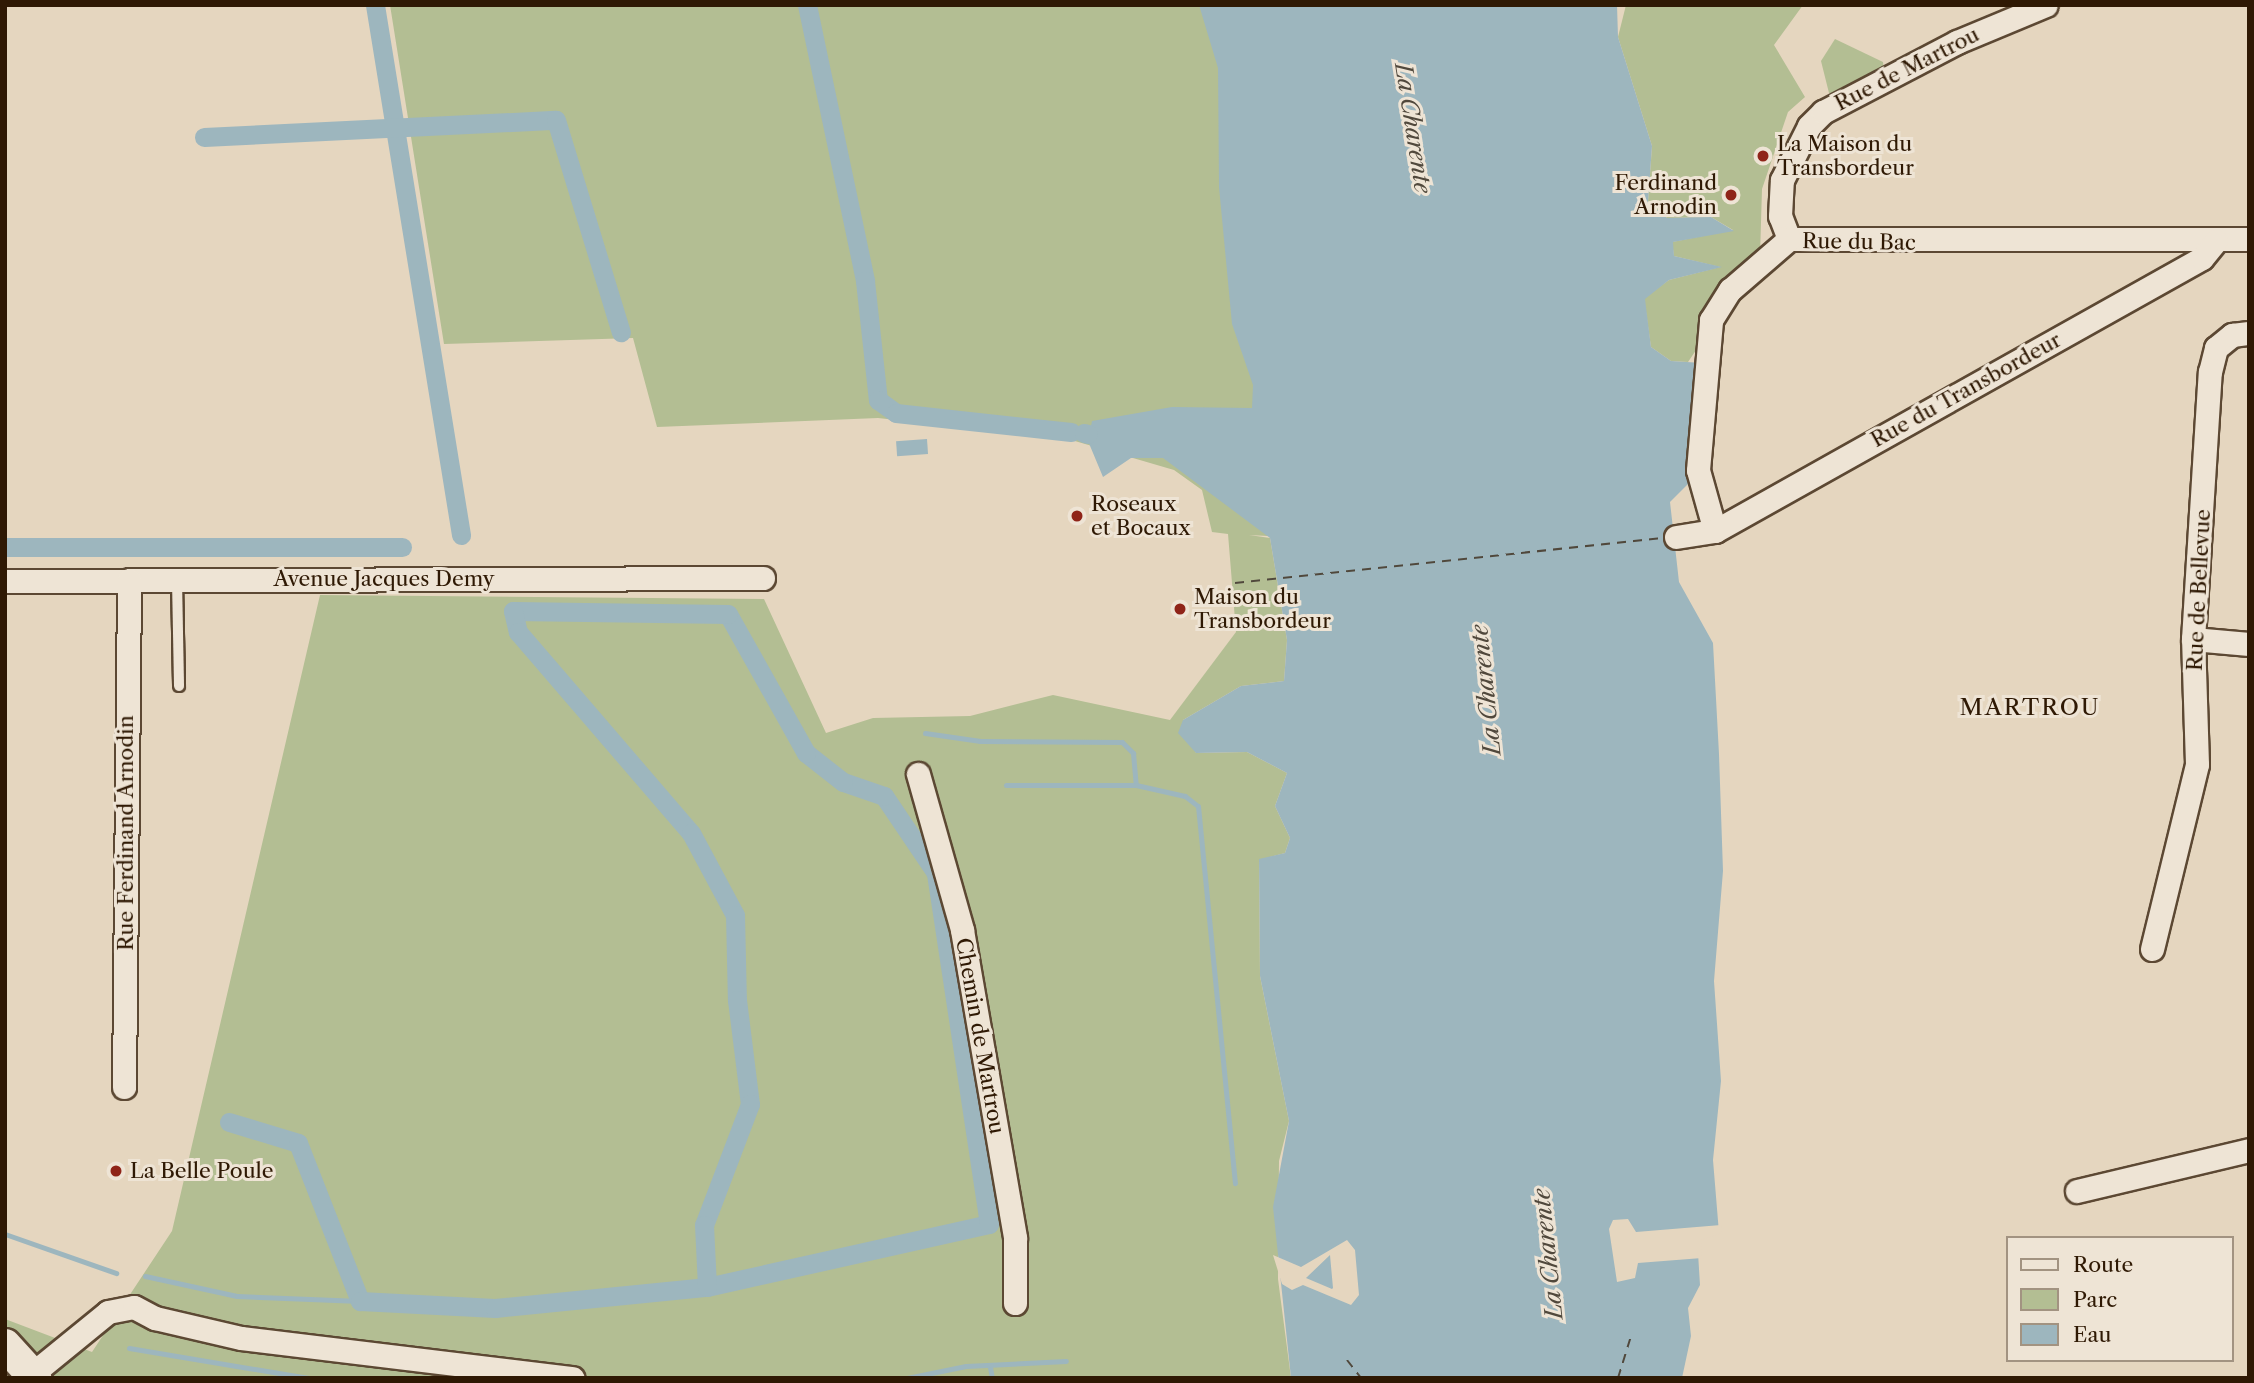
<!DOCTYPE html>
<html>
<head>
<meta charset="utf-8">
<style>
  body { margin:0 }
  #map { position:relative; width:2254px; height:1383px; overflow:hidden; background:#e5d6bf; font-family:"Libre Caslon Text",serif }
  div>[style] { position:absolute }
  .green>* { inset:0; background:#b3be93 }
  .water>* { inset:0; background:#9db6be; transform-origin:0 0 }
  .pier>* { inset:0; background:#e5d6bf }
  .stream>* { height:5px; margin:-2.5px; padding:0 2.5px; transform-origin:2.5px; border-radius:2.5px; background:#9db6be }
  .canal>* { height:19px; margin:-9.5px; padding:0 9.5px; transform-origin:9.5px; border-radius:9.5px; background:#9db6be }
  .ferry>* { height:2px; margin-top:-1px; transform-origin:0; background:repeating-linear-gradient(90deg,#50483c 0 9px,transparent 0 16px) }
  .roads { filter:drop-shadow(2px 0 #5c4833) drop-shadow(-2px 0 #5c4833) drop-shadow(0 2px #5c4833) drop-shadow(0 -2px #5c4833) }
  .lane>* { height:10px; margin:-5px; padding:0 5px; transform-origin:5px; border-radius:5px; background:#eee4d5 }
  .street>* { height:23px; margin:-11.5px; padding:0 11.5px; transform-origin:11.5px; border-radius:11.5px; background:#eee4d5 }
  .secondary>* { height:32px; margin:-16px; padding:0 16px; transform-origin:16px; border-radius:16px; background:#eee4d5 }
  .dots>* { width:19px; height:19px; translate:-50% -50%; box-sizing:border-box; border:4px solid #eee4d5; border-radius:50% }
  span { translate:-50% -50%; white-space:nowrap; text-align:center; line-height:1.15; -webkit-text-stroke:6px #eee4d5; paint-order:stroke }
  .street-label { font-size:21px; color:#2f1904 }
  .poi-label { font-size:21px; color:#2f1904 }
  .left { translate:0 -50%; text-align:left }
  .right { translate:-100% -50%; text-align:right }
  .water-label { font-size:23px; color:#50483c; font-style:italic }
  .neighbourhood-label { font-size:23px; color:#2f1904; letter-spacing:2px }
  .frame { position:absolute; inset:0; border:7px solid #2f1904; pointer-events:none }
  .legend { position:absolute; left:2006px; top:1236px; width:228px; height:126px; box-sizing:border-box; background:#eee4d5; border:2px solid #a29381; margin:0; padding:9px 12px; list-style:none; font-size:21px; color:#2f1904 }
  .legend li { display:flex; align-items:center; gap:14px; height:35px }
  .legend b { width:35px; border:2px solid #a29381 }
</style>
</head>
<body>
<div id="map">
  <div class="green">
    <div style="clip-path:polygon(390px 5px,1217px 5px,1257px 420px,1191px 455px,1268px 536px,1249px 535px,1270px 538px,1287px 640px,1284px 681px,1241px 686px,1183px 720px,1196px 753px,1247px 752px,1287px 773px,1275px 806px,1290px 838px,1285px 853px,1259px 860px,1260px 976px,1289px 1121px,1279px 1161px,1278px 1279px,1291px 1378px,5px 1378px,5px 1319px,92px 1352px,172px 1231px,320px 595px,764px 599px,826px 733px,873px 718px,970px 716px,1053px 695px,1170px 720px,1236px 632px,1228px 534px,1212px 532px,1202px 490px,1174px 470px,1068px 439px,878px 418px,657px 427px,633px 338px,444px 344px)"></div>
    <div style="clip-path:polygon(1626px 5px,1803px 5px,1774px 45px,1805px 97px,1788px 112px,1762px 189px,1760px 256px,1688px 362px,1671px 361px,1651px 347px,1644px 298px,1669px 280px,1720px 267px,1674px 256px,1672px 242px,1733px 230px,1711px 217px,1667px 218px,1648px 202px,1652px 146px,1618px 37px)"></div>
    <div style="clip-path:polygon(1835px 39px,1883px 62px,1884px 70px,1836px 96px,1829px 93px,1821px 61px)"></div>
  </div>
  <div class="water">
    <div style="clip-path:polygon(1199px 5px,1617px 5px,1618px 37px,1652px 146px,1648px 202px,1667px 218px,1711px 217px,1734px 231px,1673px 242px,1674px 256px,1722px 267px,1669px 280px,1645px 299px,1651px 347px,1671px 361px,1702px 363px,1692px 394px,1689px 483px,1670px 502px,1679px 582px,1713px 643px,1719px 754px,1723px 871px,1714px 981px,1721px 1081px,1713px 1160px,1719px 1233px,1697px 1237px,1700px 1285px,1688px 1308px,1691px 1336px,1682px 1378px,1291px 1378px,1273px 1207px,1289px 1121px,1260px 976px,1259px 859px,1285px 853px,1290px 838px,1275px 806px,1287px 773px,1247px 752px,1196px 753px,1178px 733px,1183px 720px,1241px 686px,1284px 681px,1287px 640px,1270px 538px,1163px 458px,1131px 458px,1103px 477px,1088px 441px,1092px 421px,1172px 407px,1252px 408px,1253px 385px,1232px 324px,1219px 187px,1218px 68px)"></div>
    <div style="left:927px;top:439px;width:15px;height:31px;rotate:86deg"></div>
  </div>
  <div class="pier">
    <div style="clip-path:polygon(1628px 1219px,1636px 1232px,1721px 1225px,1722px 1233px,1701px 1240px,1702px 1258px,1638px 1263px,1635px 1278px,1617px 1282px,1609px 1229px,1613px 1220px)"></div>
    <div style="clip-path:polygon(evenodd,1347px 1240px,1355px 1250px,1359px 1295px,1351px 1305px,1303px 1285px,1292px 1290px,1282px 1284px,1273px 1255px,1301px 1267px,1347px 1240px,1330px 1255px,1333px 1288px,1332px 1289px,1306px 1278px,1330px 1255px)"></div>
  </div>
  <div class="stream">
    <div style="left:925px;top:733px;width:56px;rotate:8.3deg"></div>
    <div style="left:980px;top:741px;width:142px;rotate:0.4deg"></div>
    <div style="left:1122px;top:742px;width:16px;rotate:45deg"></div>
    <div style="left:1133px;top:753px;width:32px;rotate:85deg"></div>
    <div style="left:1006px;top:785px;width:130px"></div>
    <div style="left:1136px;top:785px;width:50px;rotate:12.7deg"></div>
    <div style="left:1185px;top:796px;width:16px;rotate:38deg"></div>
    <div style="left:1198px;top:806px;width:379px;rotate:84.4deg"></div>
    <div style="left:5px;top:1234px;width:118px;rotate:19.4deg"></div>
    <div style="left:145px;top:1276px;width:94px;rotate:12.3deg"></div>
    <div style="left:237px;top:1296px;width:123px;rotate:2.3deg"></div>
    <div style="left:129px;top:1348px;width:182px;rotate:9.5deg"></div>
    <div style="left:990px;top:1367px;width:11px;rotate:80deg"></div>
    <div style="left:907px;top:1378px;width:60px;rotate:-11.5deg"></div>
    <div style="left:966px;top:1366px;width:100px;rotate:-2.9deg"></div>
  </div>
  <div class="canal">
    <div style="left:375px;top:5px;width:537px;rotate:80.78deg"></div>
    <div style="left:807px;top:5px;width:282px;rotate:78.1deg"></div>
    <div style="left:865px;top:281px;width:120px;rotate:83.8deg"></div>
    <div style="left:878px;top:400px;width:22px;rotate:36deg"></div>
    <div style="left:896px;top:413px;width:176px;rotate:6.2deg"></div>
    <div style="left:204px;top:137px;width:352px;rotate:-2.8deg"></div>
    <div style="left:556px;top:120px;width:222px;rotate:73deg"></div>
    <div style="left:1084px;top:433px;width:4px;rotate:14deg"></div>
    <div style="left:5px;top:547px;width:397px"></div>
    <div style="left:229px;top:1122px;width:72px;rotate:16.9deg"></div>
    <div style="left:298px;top:1143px;width:170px;rotate:68.6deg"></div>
    <div style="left:360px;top:1301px;width:135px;rotate:3deg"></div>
    <div style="left:495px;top:1308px;width:213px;rotate:-5.7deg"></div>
    <div style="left:707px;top:1287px;width:289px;rotate:-12.6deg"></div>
    <div style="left:989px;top:1224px;width:355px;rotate:-98.6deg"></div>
    <div style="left:936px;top:873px;width:93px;rotate:-124deg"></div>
    <div style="left:884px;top:796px;width:43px;rotate:-161.1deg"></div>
    <div style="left:843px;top:782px;width:47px;rotate:-141.9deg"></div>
    <div style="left:806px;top:753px;width:159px;rotate:-119.3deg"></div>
    <div style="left:728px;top:614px;width:215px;rotate:-179.2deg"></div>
    <div style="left:513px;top:611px;width:22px;rotate:77deg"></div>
    <div style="left:518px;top:632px;width:265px;rotate:49.3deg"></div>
    <div style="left:691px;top:833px;width:93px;rotate:61.8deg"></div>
    <div style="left:735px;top:915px;width:85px;rotate:88.7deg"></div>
    <div style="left:737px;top:1000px;width:105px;rotate:82.9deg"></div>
    <div style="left:750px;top:1104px;width:129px;rotate:110.8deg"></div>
    <div style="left:704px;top:1225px;width:62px;rotate:87.2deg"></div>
  </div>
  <div class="ferry">
    <div style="left:1235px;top:583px;width:432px;rotate:-6deg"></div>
    <div style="left:1347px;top:1360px;width:23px;rotate:52deg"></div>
    <div style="left:1618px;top:1378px;width:44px;rotate:-72.8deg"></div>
  </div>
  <div class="roads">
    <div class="lane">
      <div style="left:177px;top:580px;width:106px;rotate:88.9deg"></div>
    </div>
    <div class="street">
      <div style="left:1789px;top:239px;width:460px"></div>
      <div style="left:1789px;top:239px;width:25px;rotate:-111deg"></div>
      <div style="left:1780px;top:216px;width:36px;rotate:-87deg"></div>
      <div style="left:1782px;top:180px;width:60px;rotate:-63.4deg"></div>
      <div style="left:1809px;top:126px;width:20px;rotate:-45deg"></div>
      <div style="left:1823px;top:112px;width:151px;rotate:-27.6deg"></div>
      <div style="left:1957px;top:42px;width:96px;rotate:-22.6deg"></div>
      <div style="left:1715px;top:531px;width:63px;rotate:-105.6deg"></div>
      <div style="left:1698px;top:470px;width:151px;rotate:-85deg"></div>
      <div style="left:1711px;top:320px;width:36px;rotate:-58deg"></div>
      <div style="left:1730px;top:290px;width:78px;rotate:-40.8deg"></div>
      <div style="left:1676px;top:537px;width:39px;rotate:-9deg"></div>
      <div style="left:1715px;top:531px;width:558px;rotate:-29.27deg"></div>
      <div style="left:2202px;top:258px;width:22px;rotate:-51deg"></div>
      <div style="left:5px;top:581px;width:758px;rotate:-0.23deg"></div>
      <div style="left:2193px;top:639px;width:56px;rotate:5.1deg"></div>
      <div style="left:918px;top:774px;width:162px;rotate:74.2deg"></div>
      <div style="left:962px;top:930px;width:313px;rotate:80.2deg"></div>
      <div style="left:1015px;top:1238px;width:65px;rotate:90deg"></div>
      <div style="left:2152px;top:949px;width:190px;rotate:-76.3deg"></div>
      <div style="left:2197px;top:764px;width:125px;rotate:-91.8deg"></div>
      <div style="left:2193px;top:639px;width:268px;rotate:-86.4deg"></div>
      <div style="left:2210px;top:372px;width:25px;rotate:-76deg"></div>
      <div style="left:2216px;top:348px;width:21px;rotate:-39deg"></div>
      <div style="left:2232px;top:335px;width:17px;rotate:-7deg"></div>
      <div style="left:124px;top:1087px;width:507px;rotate:-89.43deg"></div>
      <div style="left:2077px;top:1191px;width:177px;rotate:-13.4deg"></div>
      <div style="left:32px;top:1374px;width:98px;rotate:-39.2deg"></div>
      <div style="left:108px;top:1312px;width:26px;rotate:-11deg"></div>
      <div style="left:134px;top:1307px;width:24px;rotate:28deg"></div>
      <div style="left:155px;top:1318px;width:88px;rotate:13.1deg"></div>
      <div style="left:241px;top:1338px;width:334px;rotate:6.9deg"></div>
    </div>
    <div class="secondary">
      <div style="left:5px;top:1345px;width:45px;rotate:47.7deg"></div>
    </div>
  </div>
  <div class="dots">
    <div style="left:1763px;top:156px;background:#8f2418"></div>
    <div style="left:1731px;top:195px;background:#8f2418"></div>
    <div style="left:1077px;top:516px;background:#8f2418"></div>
    <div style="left:1180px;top:609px;background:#8f2418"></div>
    <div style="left:116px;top:1171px;background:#8f2418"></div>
  </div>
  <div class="street-label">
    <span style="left:1907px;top:69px;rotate:-27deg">Rue de Martrou</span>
    <span style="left:1859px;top:242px;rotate:1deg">Rue du Bac</span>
    <span style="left:1966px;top:390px;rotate:-29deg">Rue du Transbordeur</span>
    <span style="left:384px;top:579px">Avenue Jacques Demy</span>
    <span style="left:2199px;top:590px;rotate:-87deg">Rue de Bellevue</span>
    <span style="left:126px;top:833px;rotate:-90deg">Rue Ferdinand Arnodin</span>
    <span style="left:980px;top:1036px;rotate:80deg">Chemin de Martrou</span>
  </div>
  <div class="poi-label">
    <span class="left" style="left:1777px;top:156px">La Maison du<br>Transbordeur</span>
    <span class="right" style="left:1717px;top:195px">Ferdinand<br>Arnodin</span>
    <span class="left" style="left:1091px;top:516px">Roseaux<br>et Bocaux</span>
    <span class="left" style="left:1194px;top:609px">Maison du<br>Transbordeur</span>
    <span class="left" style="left:130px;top:1171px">La Belle Poule</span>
  </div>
  <div class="water-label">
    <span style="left:1413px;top:128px;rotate:81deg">La Charente</span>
    <span style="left:1486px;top:690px;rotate:-96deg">La Charente</span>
    <span style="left:1548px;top:1254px;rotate:-96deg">La Charente</span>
  </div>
  <div class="neighbourhood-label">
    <span style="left:2030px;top:707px">MARTROU</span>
  </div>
  <div class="frame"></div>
  <ul class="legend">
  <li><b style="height:9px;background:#eee4d5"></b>Route</li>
  <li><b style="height:19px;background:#b3be93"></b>Parc</li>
  <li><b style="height:19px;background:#9db6be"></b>Eau</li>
  </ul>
</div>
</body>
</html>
